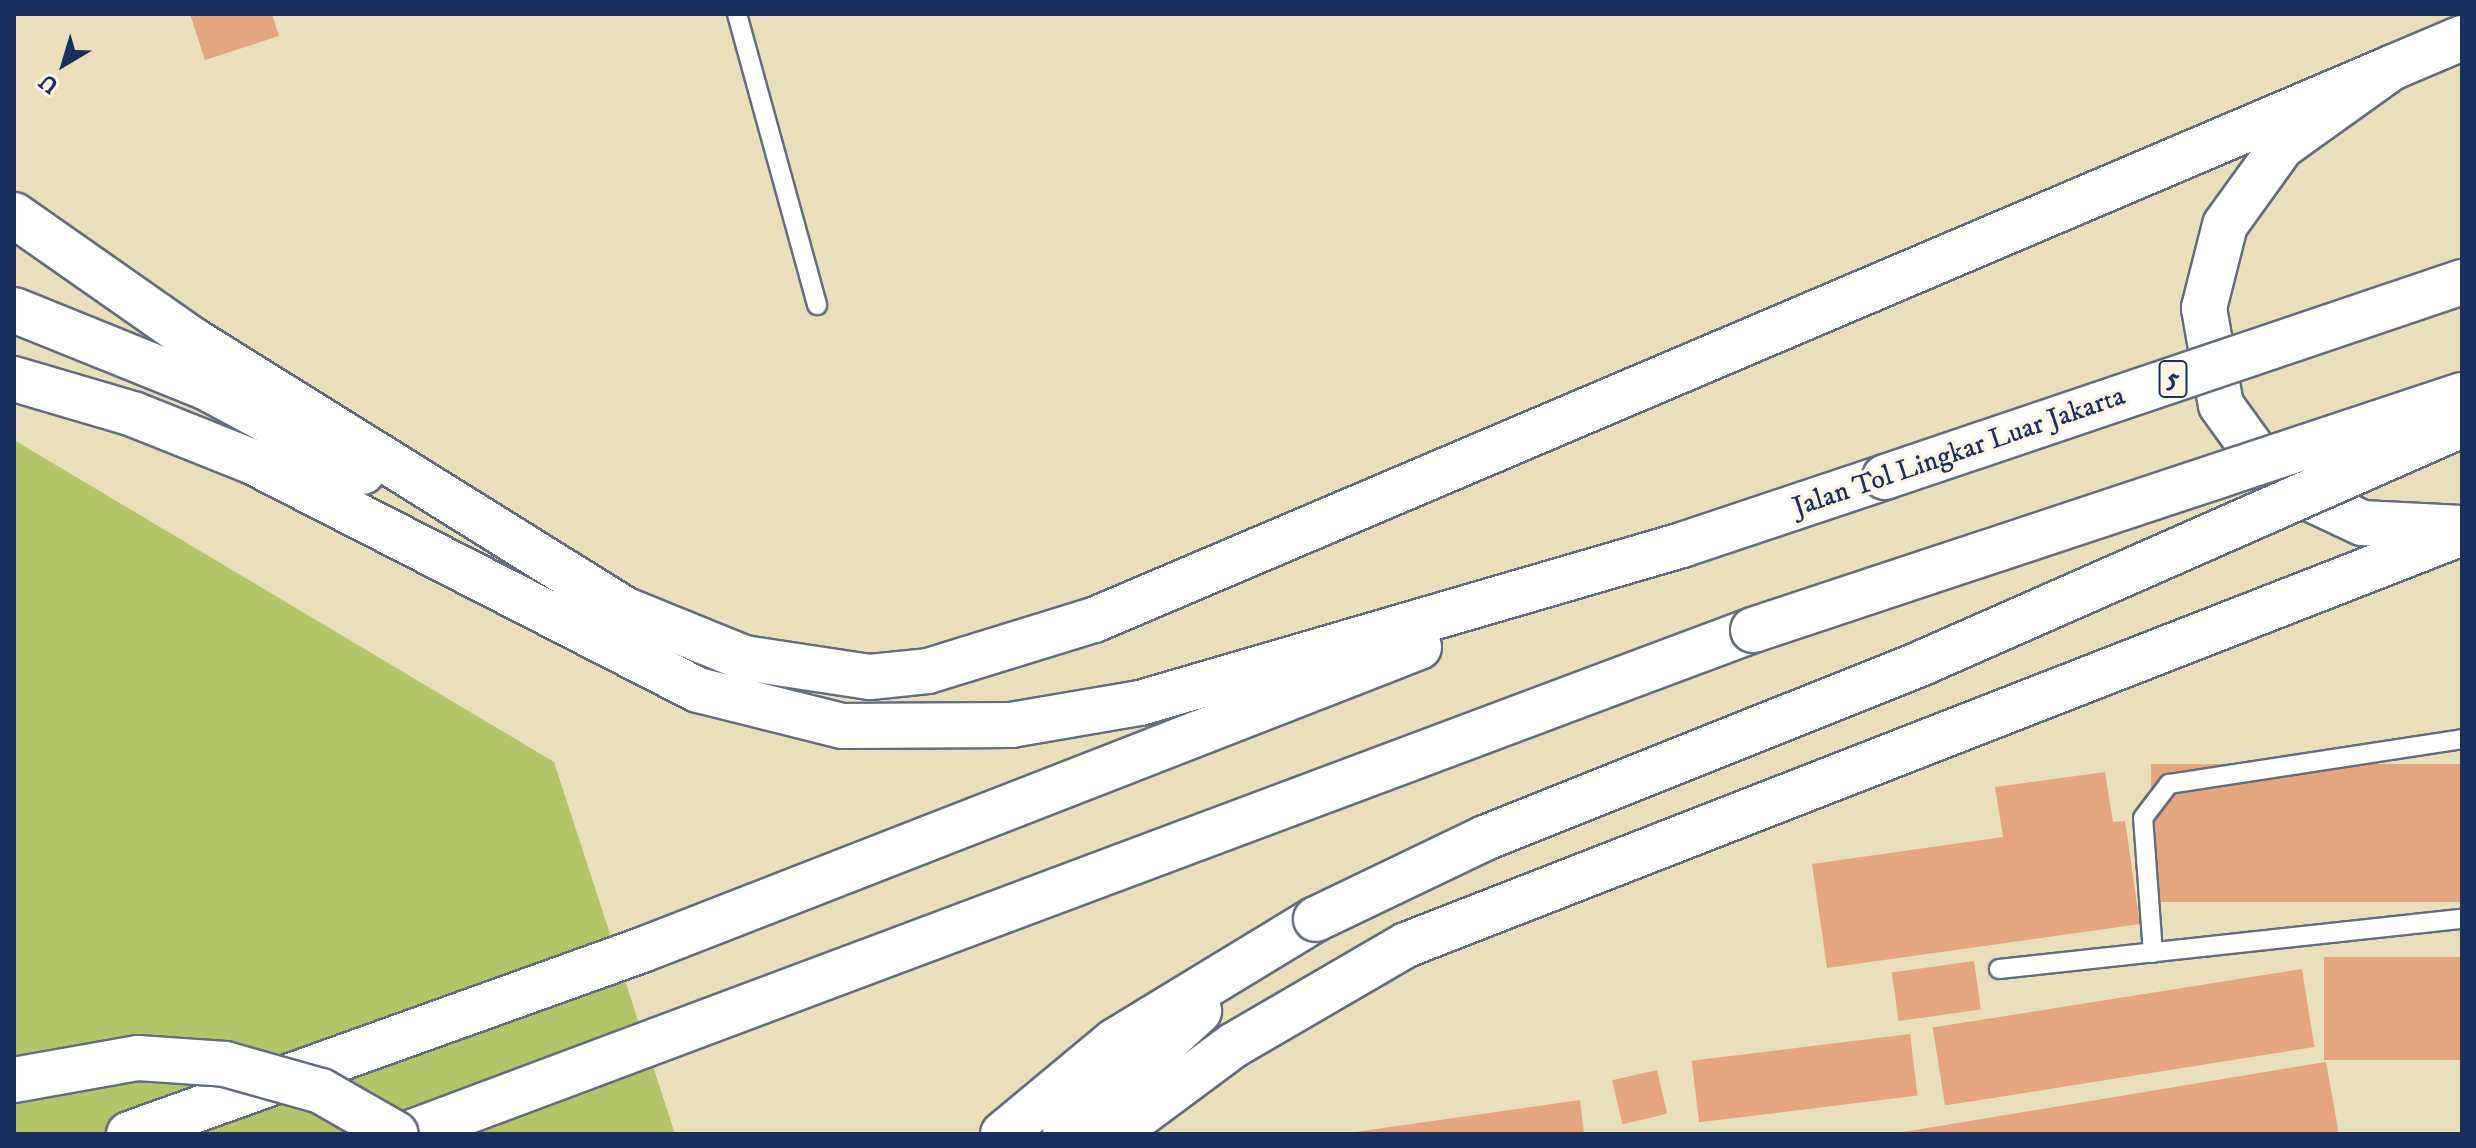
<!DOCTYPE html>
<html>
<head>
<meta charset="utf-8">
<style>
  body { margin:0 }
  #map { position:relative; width:2476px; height:1148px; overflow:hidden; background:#e9dfbb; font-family:"IM FELL DW Pica",serif }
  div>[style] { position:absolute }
  .green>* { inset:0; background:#b3c568 }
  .building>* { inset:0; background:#e5a57f; transform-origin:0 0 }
  .roads { filter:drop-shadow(2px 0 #636d7f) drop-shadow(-2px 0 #636d7f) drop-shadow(0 2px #636d7f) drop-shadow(0 -2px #636d7f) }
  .service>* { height:18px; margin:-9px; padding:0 9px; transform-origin:9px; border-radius:9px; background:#fff }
  .primary>* { height:44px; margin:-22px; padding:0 22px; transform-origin:22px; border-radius:22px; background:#fff }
  .motorway>* { height:44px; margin:-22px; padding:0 22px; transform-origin:22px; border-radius:22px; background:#fff }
  .bridges { filter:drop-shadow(2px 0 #636d7f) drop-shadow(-2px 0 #636d7f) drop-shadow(0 2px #636d7f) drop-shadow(0 -2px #636d7f) }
  .motorway-bridge>* { height:44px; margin:-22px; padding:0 22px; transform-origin:22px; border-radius:22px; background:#fff }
  span { translate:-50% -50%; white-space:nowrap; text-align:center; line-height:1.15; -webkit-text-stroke:7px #fcf5e5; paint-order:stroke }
  .shield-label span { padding:2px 6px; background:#fcf5e5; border:2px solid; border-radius:6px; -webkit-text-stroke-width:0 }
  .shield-label { font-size:26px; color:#1b2f5e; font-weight:700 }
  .street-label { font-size:28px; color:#1b2f5e }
  .frame { position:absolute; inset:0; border:16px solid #1b2f5e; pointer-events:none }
  .north { position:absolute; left:24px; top:24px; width:80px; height:80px; -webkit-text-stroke:6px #fcf5e5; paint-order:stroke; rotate:218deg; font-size:22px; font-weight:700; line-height:32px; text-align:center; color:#1b2f5e }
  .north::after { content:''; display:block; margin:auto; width:28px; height:36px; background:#1b2f5e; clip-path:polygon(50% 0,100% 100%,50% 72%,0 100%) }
</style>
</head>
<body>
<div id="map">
  <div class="green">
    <div style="clip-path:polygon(14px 440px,554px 762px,675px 1134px,14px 1134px)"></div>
  </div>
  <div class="building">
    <div style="clip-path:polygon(190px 14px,272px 14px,279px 36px,205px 60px)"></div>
    <div style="left:2462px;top:764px;width:138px;height:311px;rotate:90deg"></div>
    <div style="clip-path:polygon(2105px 772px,2113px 822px,2125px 821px,2140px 924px,1827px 968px,1812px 864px,2003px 837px,1995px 787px)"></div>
    <div style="left:2462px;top:957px;width:103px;height:138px;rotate:90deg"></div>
    <div style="left:1974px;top:961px;width:49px;height:83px;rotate:82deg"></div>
    <div style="left:2302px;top:969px;width:79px;height:374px;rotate:81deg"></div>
    <div style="left:1910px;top:1034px;width:62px;height:220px;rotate:83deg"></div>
    <div style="clip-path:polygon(2326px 1062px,2339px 1134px,1903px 1134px,1903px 1132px)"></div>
    <div style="left:1657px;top:1070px;width:45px;height:46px;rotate:77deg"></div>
    <div style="clip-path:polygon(1580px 1100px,1584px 1134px,1355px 1134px,1355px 1132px)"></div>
  </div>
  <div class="roads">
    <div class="service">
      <div style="left:737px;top:14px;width:302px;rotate:74.6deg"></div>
      <div style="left:2153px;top:953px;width:135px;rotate:-94.2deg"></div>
      <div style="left:2143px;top:818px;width:43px;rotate:-52.6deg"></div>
      <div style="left:2169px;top:784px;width:296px;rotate:-8.7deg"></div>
      <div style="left:1999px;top:969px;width:466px;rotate:-6.2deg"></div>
    </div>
    <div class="primary">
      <div style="left:2462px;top:38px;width:77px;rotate:157.1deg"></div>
      <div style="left:2391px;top:68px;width:134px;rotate:144.4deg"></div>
      <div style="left:2282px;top:146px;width:97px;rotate:125.8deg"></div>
      <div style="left:2225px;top:225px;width:86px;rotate:104.2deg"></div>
      <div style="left:2204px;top:308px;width:98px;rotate:80.1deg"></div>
      <div style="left:2221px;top:405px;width:96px;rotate:54.3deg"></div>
      <div style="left:2277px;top:483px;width:94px;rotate:25.2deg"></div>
      <div style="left:2362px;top:523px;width:100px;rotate:2.9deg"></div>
    </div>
    <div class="motorway">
      <div style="left:14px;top:215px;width:216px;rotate:35deg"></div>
      <div style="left:191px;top:339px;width:510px;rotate:31.95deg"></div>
      <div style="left:624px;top:609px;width:130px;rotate:22.2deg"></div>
      <div style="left:744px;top:658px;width:127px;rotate:8.6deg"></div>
      <div style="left:870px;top:677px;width:58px;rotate:-5.9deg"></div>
      <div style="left:928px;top:671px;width:174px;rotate:-17.1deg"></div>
      <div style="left:1094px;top:620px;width:1410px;rotate:-23.05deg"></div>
      <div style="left:14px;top:310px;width:206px;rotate:22deg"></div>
      <div style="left:205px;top:387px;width:179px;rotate:28.3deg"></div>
      <div style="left:14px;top:379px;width:124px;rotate:16.4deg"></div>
      <div style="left:133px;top:414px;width:129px;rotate:21.8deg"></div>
      <div style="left:253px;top:462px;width:500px;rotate:27.13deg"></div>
      <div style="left:698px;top:690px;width:148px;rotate:14deg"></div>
      <div style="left:842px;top:726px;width:169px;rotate:-0.3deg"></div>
      <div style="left:1011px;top:725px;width:131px;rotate:-9.7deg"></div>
      <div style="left:1140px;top:703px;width:565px;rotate:-16.25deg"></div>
      <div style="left:1682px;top:545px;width:214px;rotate:-18.5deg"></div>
      <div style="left:129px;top:1134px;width:545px;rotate:-19.73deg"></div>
      <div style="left:642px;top:950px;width:834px;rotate:-21.3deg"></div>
      <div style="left:407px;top:1134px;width:1437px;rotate:-20.53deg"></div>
      <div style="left:1003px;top:1134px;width:146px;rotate:-39.7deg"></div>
      <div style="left:1115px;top:1041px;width:235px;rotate:-31.3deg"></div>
      <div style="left:1065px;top:1134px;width:182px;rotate:-42.5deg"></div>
      <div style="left:1114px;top:1134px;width:149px;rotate:-36.6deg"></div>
      <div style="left:1234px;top:1045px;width:199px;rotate:-30.2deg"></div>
      <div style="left:1406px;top:945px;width:1134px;rotate:-21.31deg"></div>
    </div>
  </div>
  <div class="bridges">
    <div class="motorway-bridge">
      <div style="left:1885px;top:477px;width:609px;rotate:-18.67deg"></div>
      <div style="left:1753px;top:630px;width:747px;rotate:-18.34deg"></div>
      <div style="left:1316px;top:919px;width:187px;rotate:-25.6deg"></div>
      <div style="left:1485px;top:838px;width:471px;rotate:-21.8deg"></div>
      <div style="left:1922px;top:663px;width:590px;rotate:-23.79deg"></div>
      <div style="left:14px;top:1080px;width:126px;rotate:-10.1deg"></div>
      <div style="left:138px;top:1058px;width:87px;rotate:3.9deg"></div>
      <div style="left:225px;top:1064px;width:100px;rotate:15.7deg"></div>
      <div style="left:321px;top:1091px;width:86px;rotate:29.8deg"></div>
    </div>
  </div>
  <div class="shield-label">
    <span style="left:2173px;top:379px">5</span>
  </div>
  <div class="street-label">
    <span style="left:1959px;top:452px;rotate:-19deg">Jalan Tol Lingkar Luar Jakarta</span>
  </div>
  <div class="frame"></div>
  <div class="north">U</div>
</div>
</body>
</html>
